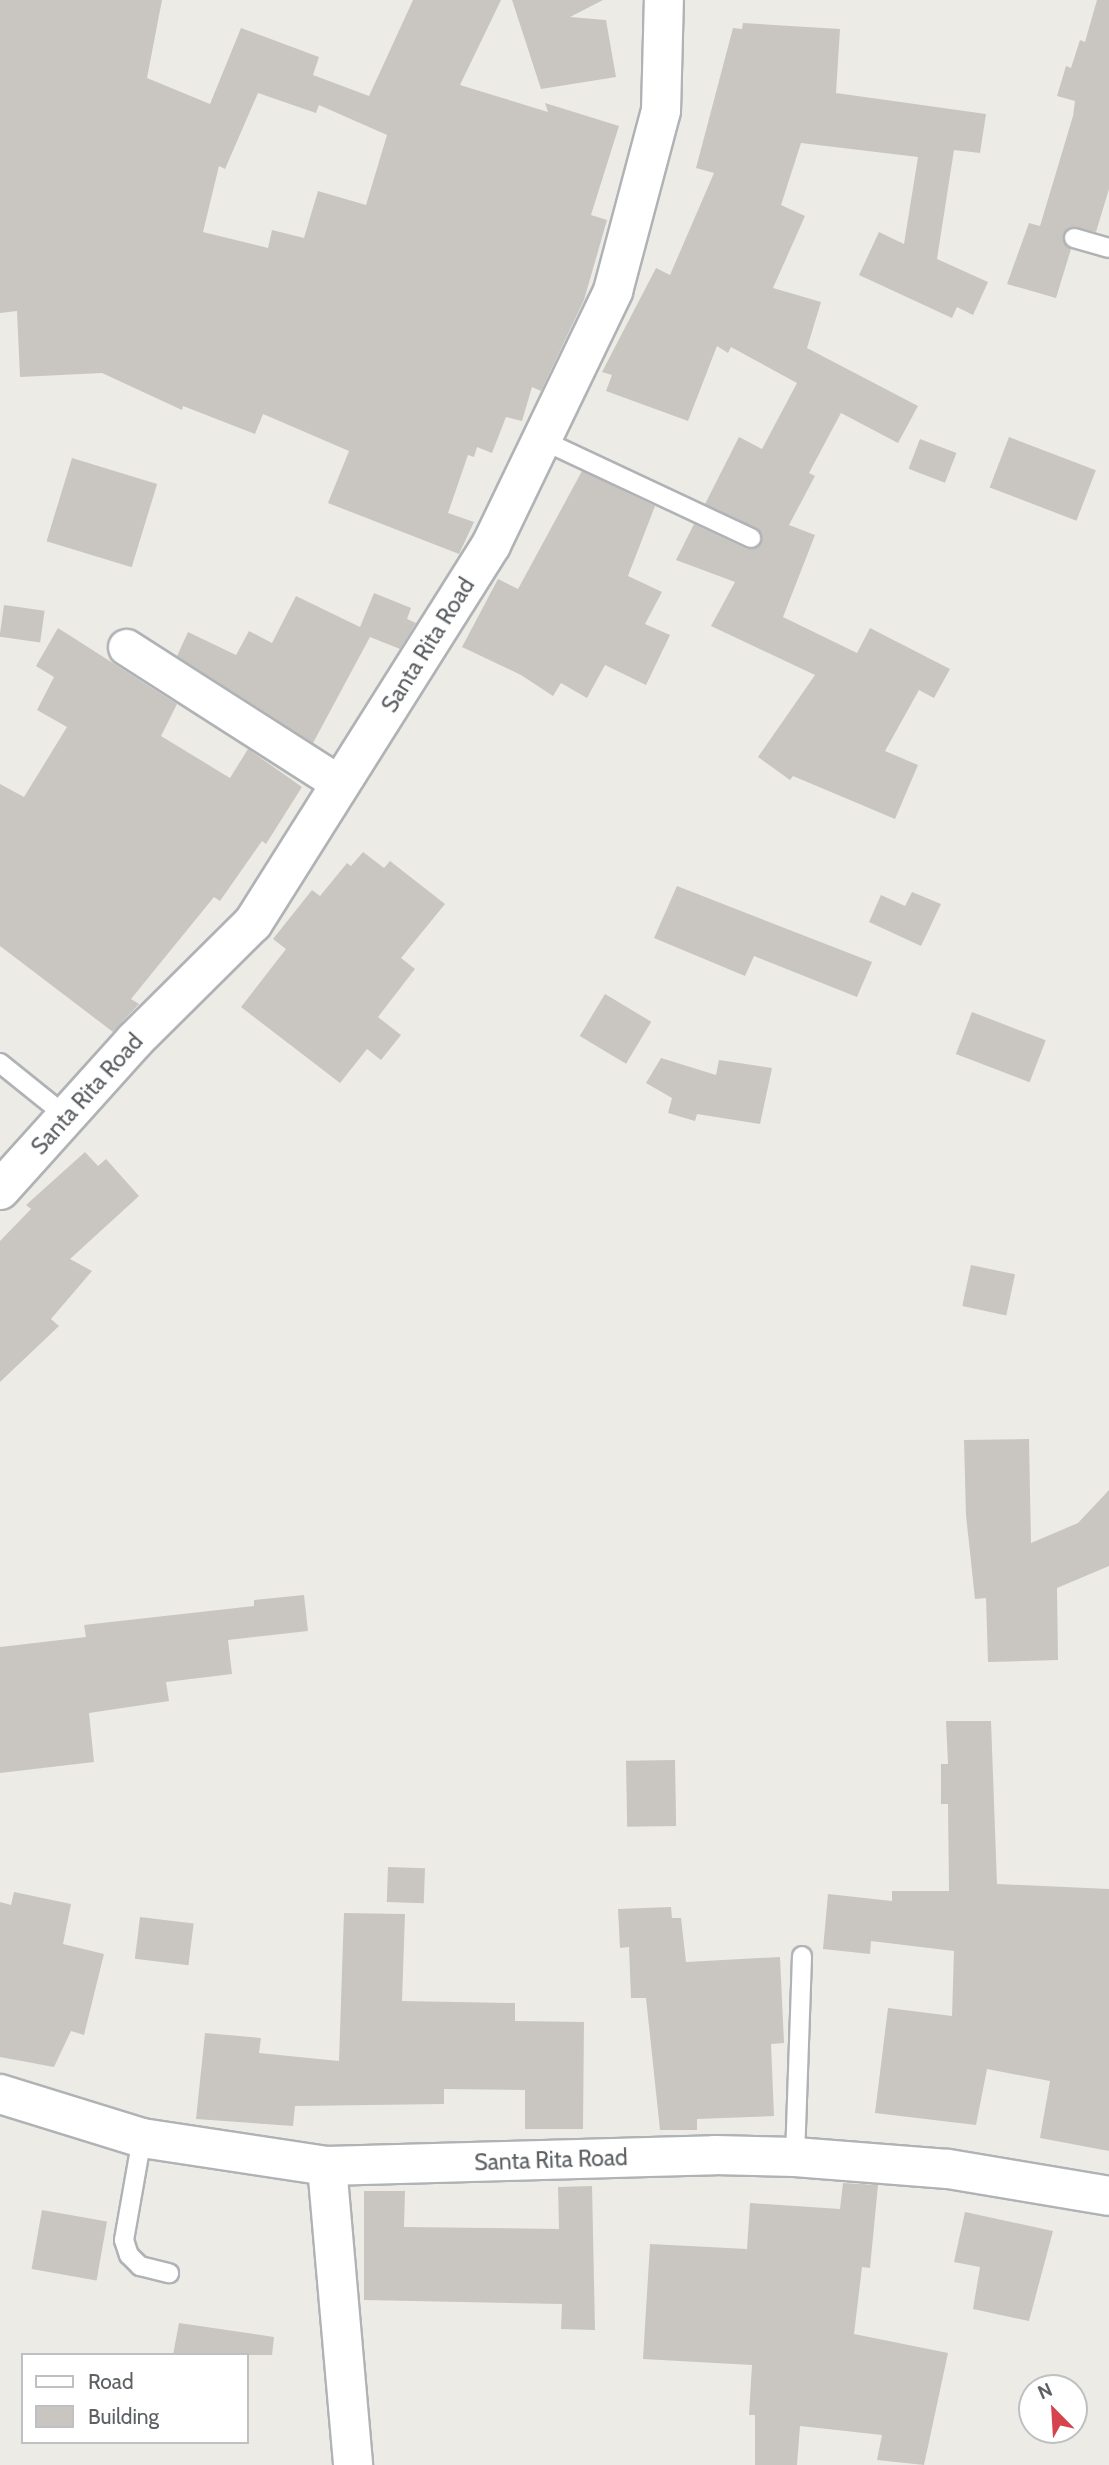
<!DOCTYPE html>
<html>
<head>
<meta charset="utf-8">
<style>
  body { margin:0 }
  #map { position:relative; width:1109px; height:2465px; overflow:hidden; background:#edebe5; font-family:Cabin,sans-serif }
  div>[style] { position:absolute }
  .building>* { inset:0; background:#c9c6c2; transform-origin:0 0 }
  .roads { filter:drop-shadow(2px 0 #b0b3b6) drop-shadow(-2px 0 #b0b3b6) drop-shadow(0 2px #b0b3b6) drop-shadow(0 -2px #b0b3b6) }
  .lane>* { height:18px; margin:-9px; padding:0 9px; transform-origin:9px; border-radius:9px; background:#fff }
  .street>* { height:35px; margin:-17.5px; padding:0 17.5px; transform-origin:17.5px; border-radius:17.5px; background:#fff }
  .secondary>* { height:38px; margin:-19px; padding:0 19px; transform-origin:19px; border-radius:19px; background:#fff }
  span { translate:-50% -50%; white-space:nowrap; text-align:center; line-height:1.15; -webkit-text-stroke:7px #fff; paint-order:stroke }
  .street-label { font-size:23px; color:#5d6164 }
  .legend { position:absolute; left:21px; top:2353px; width:228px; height:91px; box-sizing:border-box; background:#fff; border:2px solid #bec0c1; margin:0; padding:9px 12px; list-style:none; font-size:21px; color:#5d6164 }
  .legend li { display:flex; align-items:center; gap:14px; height:35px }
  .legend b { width:35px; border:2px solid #bec0c1 }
  .north { position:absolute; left:1018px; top:2374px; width:70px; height:70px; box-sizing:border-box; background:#fff; border:2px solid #bec0c1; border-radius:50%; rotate:336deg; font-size:19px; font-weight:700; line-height:28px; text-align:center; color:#5d6164 }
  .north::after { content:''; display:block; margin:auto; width:24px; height:32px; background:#d5444c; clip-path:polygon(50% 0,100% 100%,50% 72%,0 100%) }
</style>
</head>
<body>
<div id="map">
  <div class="building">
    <div style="clip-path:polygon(evenodd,0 0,162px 0,147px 78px,210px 104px,241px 28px,319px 57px,313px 75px,369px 96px,413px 0,501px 0,460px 85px,548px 112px,545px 103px,619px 126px,591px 215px,607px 220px,584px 300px,541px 391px,532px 387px,522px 421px,506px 417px,492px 453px,477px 447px,474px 457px,468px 455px,448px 513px,474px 522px,459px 554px,328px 503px,349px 451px,263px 414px,255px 434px,183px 406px,182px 410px,102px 373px,20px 377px,17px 311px,0 313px,0 0,258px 93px,316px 113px,319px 105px,387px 135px,366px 205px,318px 191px,304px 238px,272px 230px,268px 248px,203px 232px,219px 166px,225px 169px,258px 93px)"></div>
    <div style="clip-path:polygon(512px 0,603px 0,570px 17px,606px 20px,616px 77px,541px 89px)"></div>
    <div style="clip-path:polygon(1097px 0,1109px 0,1109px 189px,1096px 232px,1072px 227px,1063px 234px,1071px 249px,1056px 298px,1007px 284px,1029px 223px,1040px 226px,1073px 116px,1075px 101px,1057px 96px,1066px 66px,1071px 68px,1080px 40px,1085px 42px)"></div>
    <div style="clip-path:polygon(743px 23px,840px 29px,836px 93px,986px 114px,980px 153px,954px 150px,937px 259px,988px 282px,973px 315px,957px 307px,952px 318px,859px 275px,879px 232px,904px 244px,918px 157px,801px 143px,781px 205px,805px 216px,773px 288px,821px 302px,807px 348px,918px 406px,898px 443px,841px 413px,809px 473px,815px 476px,789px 525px,815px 535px,783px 617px,857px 653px,870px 628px,950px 669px,934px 698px,919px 690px,885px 751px,918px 765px,895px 819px,793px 776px,790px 780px,758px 757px,815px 675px,711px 626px,735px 582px,676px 560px,694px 524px,747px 549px,761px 543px,756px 528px,705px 504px,739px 437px,762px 449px,797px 383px,731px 347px,728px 353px,717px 346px,688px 421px,606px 391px,612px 375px,602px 372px,656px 268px,670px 275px,714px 173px,696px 168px,733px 28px,742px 29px)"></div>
    <div style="left:1009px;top:437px;width:93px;height:54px;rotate:21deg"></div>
    <div style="left:920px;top:439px;width:39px;height:32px;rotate:21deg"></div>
    <div style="left:72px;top:458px;width:89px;height:87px;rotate:17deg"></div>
    <div style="clip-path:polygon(582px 471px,655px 506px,628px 576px,662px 592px,645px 624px,670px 635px,646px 685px,605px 665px,587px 698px,561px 683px,553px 696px,521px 675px,462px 647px,498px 579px,518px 589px)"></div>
    <div style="clip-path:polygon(374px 593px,411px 608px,407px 619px,416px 623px,400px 649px,370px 637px,313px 743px,177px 656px,188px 632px,236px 655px,249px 631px,272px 643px,296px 596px,360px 627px)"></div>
    <div style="left:4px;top:605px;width:41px;height:32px;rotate:8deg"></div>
    <div style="clip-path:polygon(58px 628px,177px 704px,161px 736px,230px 778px,248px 749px,302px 787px,266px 844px,262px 841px,220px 901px,214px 897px,131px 999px,139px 1004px,113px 1032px,0 946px,0 784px,24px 797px,67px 727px,37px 710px,54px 677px,36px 666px)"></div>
    <div style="clip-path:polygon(363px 852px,384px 868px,390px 861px,445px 904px,401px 958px,415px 969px,378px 1017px,401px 1035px,381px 1060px,367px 1049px,340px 1083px,241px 1007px,286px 949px,273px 939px,312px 890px,320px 896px,347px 863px,351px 866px)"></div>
    <div style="clip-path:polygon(677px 886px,872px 962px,857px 997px,754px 956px,745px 976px,654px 938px)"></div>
    <div style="clip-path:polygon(912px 892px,941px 904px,921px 946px,869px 922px,881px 895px,905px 906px)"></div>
    <div style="left:605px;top:994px;width:54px;height:49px;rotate:31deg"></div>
    <div style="left:972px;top:1012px;width:79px;height:45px;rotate:21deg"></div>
    <div style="clip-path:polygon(661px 1058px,716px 1075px,719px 1060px,772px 1068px,760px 1124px,697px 1114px,695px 1121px,668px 1113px,672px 1098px,646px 1083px)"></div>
    <div style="clip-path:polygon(85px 1152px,98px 1166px,106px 1159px,139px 1196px,70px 1259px,92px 1271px,51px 1319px,59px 1326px,0 1382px,0 1241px,31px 1209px,26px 1205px)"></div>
    <div style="left:971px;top:1265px;width:45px;height:42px;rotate:12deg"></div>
    <div style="clip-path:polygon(1029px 1439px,1031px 1543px,1078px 1523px,1109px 1490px,1109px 1566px,1057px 1588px,1058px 1660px,988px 1662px,986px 1598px,975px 1599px,966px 1515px,964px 1440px)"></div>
    <div style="clip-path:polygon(304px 1595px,308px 1631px,228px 1640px,232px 1674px,166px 1682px,169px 1701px,89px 1713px,94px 1762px,0 1773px,0 1647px,86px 1637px,84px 1625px,254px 1606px,254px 1600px)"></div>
    <div style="clip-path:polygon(946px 1721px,991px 1721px,997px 1884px,1109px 1889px,1109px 2151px,1040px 2138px,1050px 2081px,987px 2069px,976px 2125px,875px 2113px,888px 2008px,952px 2016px,954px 1951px,871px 1941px,870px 1954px,823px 1949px,828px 1894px,892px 1901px,892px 1891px,949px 1891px,948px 1804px,941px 1804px,941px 1764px,948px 1764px)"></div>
    <div style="left:675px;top:1760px;width:66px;height:49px;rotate:89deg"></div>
    <div style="left:388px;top:1867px;width:37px;height:35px;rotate:2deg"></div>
    <div style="clip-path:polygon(14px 1892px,71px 1904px,63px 1944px,104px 1954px,84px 2035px,71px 2031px,54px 2067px,0 2057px,0 1902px,11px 1905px)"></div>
    <div style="clip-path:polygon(671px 1907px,672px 1918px,681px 1918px,686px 1962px,780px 1957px,784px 2043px,771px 2044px,774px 2116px,697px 2119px,697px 2130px,660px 2130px,646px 1998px,631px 1998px,629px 1947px,620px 1948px,618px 1909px)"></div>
    <div style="clip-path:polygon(344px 1913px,405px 1914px,402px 2001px,515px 2003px,515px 2021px,584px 2022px,583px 2129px,525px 2129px,525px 2090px,444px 2089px,444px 2104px,295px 2106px,293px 2126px,196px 2119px,205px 2033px,261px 2038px,259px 2053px,339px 2061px)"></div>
    <div style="left:140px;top:1917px;width:54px;height:42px;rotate:7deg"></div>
    <div style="clip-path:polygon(843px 2183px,878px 2185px,870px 2268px,862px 2267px,854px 2334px,948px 2353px,924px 2465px,877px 2460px,882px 2435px,800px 2426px,797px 2465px,755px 2465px,755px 2415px,749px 2415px,752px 2365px,643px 2359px,650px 2244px,747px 2249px,750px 2203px,840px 2209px)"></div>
    <div style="clip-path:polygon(592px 2186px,595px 2330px,561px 2329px,562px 2304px,364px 2300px,364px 2191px,405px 2191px,404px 2227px,559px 2229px,558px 2187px)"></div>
    <div style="left:42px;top:2210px;width:66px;height:60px;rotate:10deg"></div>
    <div style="clip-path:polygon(965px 2212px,1053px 2231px,1029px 2321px,973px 2309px,980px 2267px,954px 2262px)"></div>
    <div style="clip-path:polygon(179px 2323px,274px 2337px,272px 2355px,173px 2355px)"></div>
  </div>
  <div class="roads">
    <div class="lane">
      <div style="left:1074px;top:238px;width:36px;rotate:16deg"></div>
      <div style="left:542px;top:440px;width:231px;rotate:25.1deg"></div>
      <div style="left:0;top:1063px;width:85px;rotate:38.8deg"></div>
      <div style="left:142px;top:2138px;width:104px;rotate:100deg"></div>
      <div style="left:124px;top:2240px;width:16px;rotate:72deg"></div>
      <div style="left:129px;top:2255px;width:16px;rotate:45deg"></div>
      <div style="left:140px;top:2266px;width:30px;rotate:14deg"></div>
      <div style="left:795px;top:2157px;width:201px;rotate:-88deg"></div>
    </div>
    <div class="street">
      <div style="left:126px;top:647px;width:254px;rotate:32.6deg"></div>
    </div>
    <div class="secondary">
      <div style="left:0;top:1190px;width:202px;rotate:-48deg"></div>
      <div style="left:135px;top:1040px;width:166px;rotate:-44.8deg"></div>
      <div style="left:253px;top:923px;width:447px;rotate:-57.8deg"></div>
      <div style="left:491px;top:545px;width:282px;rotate:-64.3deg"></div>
      <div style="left:613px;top:291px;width:186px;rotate:-75.1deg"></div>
      <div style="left:661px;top:111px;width:111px;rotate:-88.5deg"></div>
      <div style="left:0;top:2094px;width:149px;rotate:17.2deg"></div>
      <div style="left:142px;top:2138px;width:187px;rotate:8.6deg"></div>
      <div style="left:327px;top:2166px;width:388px;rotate:-1.6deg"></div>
      <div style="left:715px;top:2155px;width:80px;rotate:1.4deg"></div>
      <div style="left:795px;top:2157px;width:153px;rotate:4.5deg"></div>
      <div style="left:948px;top:2169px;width:163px;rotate:9.5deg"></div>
      <div style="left:327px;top:2166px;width:300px;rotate:85deg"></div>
    </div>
  </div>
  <div class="street-label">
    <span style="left:428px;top:645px;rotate:-58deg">Santa Rita Road</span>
    <span style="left:87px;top:1094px;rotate:-48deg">Santa Rita Road</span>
    <span style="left:551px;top:2160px;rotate:-2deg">Santa Rita Road</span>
  </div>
  <ul class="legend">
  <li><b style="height:9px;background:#fff"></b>Road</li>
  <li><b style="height:19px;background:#c9c6c2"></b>Building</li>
  </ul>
  <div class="north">N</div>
</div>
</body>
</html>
